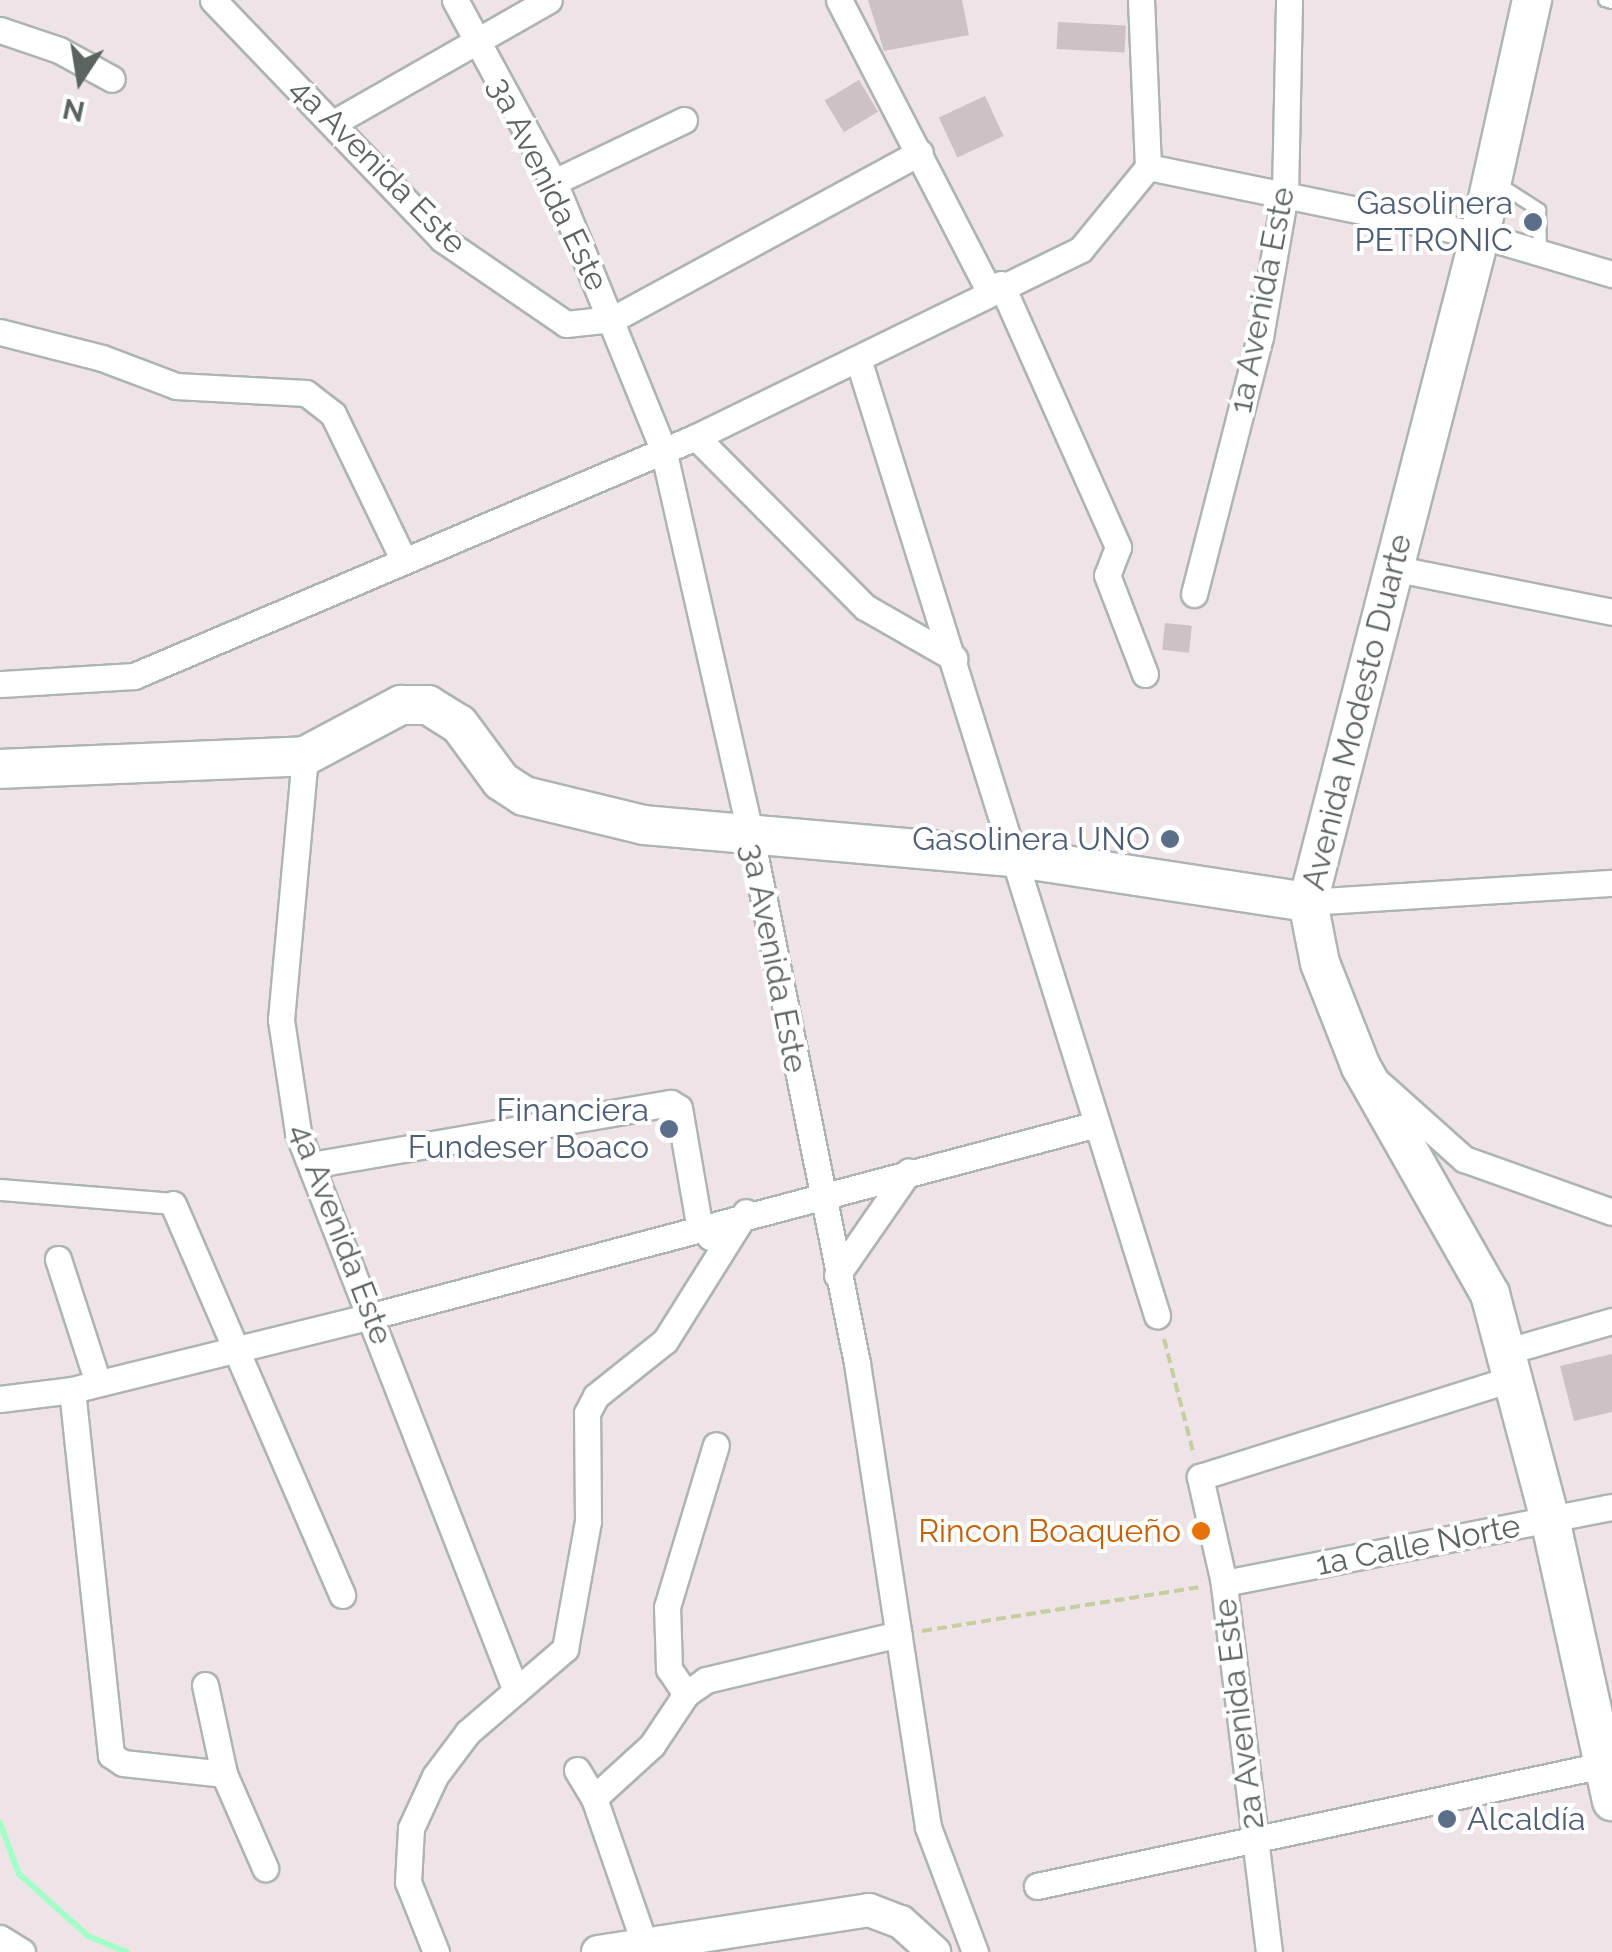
<!DOCTYPE html>
<html>
<head>
<meta charset="utf-8">
<style>
  body { margin:0 }
  #map { position:relative; width:1612px; height:1952px; overflow:hidden; background:#eee4e7; font-family:Raleway,sans-serif }
  div>[style] { position:absolute }
  .stream>* { height:6px; margin:-3px; padding:0 3px; transform-origin:3px; border-radius:3px; background:#a4fec7 }
  .building>* { inset:0; background:#ccc2c6; transform-origin:0 0 }
  .path>* { height:4px; margin-top:-2px; transform-origin:0; background:repeating-linear-gradient(90deg,#c4ce9f 0 10px,transparent 0 15px) }
  .roads { filter:drop-shadow(2px 0 #adb4b1) drop-shadow(-2px 0 #adb4b1) drop-shadow(0 2px #adb4b1) drop-shadow(0 -2px #adb4b1) }
  .service>* { height:12px; margin:-6px; padding:0 6px; transform-origin:6px; border-radius:6px; background:#fff }
  .pedestrian>* { height:20px; margin:-10px; padding:0 10px; transform-origin:10px; border-radius:10px; background:#fff }
  .minor>* { height:25px; margin:-12.5px; padding:0 12.5px; transform-origin:12.5px; border-radius:12.5px; background:#fff }
  .tertiary>* { height:32px; margin:-16px; padding:0 16px; transform-origin:16px; border-radius:16px; background:#fff }
  .secondary>* { height:38px; margin:-19px; padding:0 19px; transform-origin:19px; border-radius:19px; background:#fff }
  .dots>* { width:28px; height:28px; translate:-50% -50%; box-sizing:border-box; border:5px solid #fff; border-radius:50% }
  span { translate:-50% -50%; white-space:nowrap; text-align:center; line-height:1.15; -webkit-text-stroke:8px #fff; paint-order:stroke }
  .street-label { font-size:32px; color:#5c6460 }
  .service-label { font-size:32px; color:#4e5e75 }
  .right { translate:-100% -50%; text-align:right }
  .left { translate:0 -50%; text-align:left }
  .food-label { font-size:32px; color:#c56008 }
  .north { position:absolute; left:30px; top:30px; width:100px; height:100px; -webkit-text-stroke:8px #fff; paint-order:stroke; rotate:192deg; font-size:28px; font-weight:700; line-height:40px; text-align:center; color:#5c6460 }
  .north::after { content:''; display:block; margin:auto; width:35px; height:45px; background:#5c6460; clip-path:polygon(50% 0,100% 100%,50% 72%,0 100%) }
</style>
</head>
<body>
<div id="map">
  <div class="stream">
    <div style="left:0;top:1823px;width:54px;rotate:69.6deg"></div>
    <div style="left:19px;top:1874px;width:93px;rotate:41.9deg"></div>
    <div style="left:88px;top:1936px;width:42px;rotate:22.3deg"></div>
  </div>
  <div class="building">
    <div style="clip-path:polygon(868px 0,962px 0,969px 35px,884px 51px)"></div>
    <div style="left:1058px;top:22px;width:68px;height:27px;rotate:3deg"></div>
    <div style="left:859px;top:80px;width:37px;height:40px;rotate:59deg"></div>
    <div style="left:985px;top:96px;width:44px;height:51px;rotate:65deg"></div>
    <div style="left:1165px;top:623px;width:27px;height:27px;rotate:6deg"></div>
    <div style="clip-path:polygon(1612px 1354px,1612px 1412px,1574px 1421px,1560px 1366px)"></div>
  </div>
  <div class="path">
    <div style="left:1164px;top:1339px;width:120px;rotate:75.5deg"></div>
    <div style="left:922px;top:1631px;width:280px;rotate:-9deg"></div>
  </div>
  <div class="roads">
    <div class="service">
      <div style="left:1605px;top:0;width:7px;rotate:16deg"></div>
      <div style="left:1494px;top:181px;width:54px;rotate:32.8deg"></div>
      <div style="left:1539px;top:210px;width:43px;rotate:88.7deg"></div>
    </div>
    <div class="pedestrian">
      <div style="left:0;top:1190px;width:174px;rotate:4.6deg"></div>
    </div>
    <div class="minor">
      <div style="left:213px;top:0;width:331px;rotate:46.2deg"></div>
      <div style="left:442px;top:239px;width:150px;rotate:34.4deg"></div>
      <div style="left:566px;top:324px;width:47px;rotate:-6.1deg"></div>
      <div style="left:613px;top:319px;width:349px;rotate:-28.5deg"></div>
      <div style="left:455px;top:0;width:207px;rotate:61.5deg"></div>
      <div style="left:554px;top:182px;width:288px;rotate:67.8deg"></div>
      <div style="left:663px;top:449px;width:392px;rotate:77.2deg"></div>
      <div style="left:750px;top:831px;width:543px;rotate:78.63deg"></div>
      <div style="left:857px;top:1363px;width:469px;rotate:81.3deg"></div>
      <div style="left:928px;top:1827px;width:134px;rotate:69.4deg"></div>
      <div style="left:839px;top:0;width:326px;rotate:62.7deg"></div>
      <div style="left:0;top:30px;width:62px;rotate:18.7deg"></div>
      <div style="left:59px;top:50px;width:60px;rotate:28.7deg"></div>
      <div style="left:335px;top:122px;width:246px;rotate:-29.7deg"></div>
      <div style="left:1148px;top:167px;width:339px;rotate:11.6deg"></div>
      <div style="left:1480px;top:235px;width:138px;rotate:16.5deg"></div>
      <div style="left:554px;top:182px;width:144px;rotate:-25.5deg"></div>
      <div style="left:1001px;top:284px;width:288px;rotate:66deg"></div>
      <div style="left:1118px;top:547px;width:30px;rotate:111deg"></div>
      <div style="left:1107px;top:575px;width:106px;rotate:69deg"></div>
      <div style="left:0;top:332px;width:105px;rotate:14.3deg"></div>
      <div style="left:102px;top:358px;width:79px;rotate:20.7deg"></div>
      <div style="left:176px;top:386px;width:130px;rotate:3.1deg"></div>
      <div style="left:306px;top:393px;width:34px;rotate:38deg"></div>
      <div style="left:333px;top:414px;width:161px;rotate:64.2deg"></div>
      <div style="left:859px;top:362px;width:999px;rotate:72.64deg"></div>
      <div style="left:696px;top:437px;width:240px;rotate:45.2deg"></div>
      <div style="left:865px;top:607px;width:103px;rotate:29.8deg"></div>
      <div style="left:1392px;top:568px;width:224px;rotate:11.3deg"></div>
      <div style="left:1194px;top:594px;width:265px;rotate:-75.6deg"></div>
      <div style="left:1260px;top:337px;width:145px;rotate:-80.1deg"></div>
      <div style="left:1285px;top:194px;width:194px;rotate:-88.8deg"></div>
      <div style="left:0;top:684px;width:134px;rotate:-3.4deg"></div>
      <div style="left:134px;top:676px;width:611px;rotate:-23.04deg"></div>
      <div style="left:696px;top:437px;width:428px;rotate:-26deg"></div>
      <div style="left:1081px;top:249px;width:106px;rotate:-50.7deg"></div>
      <div style="left:1148px;top:167px;width:167px;rotate:-92.4deg"></div>
      <div style="left:305px;top:756px;width:265px;rotate:95.2deg"></div>
      <div style="left:281px;top:1020px;width:114px;rotate:81.4deg"></div>
      <div style="left:298px;top:1133px;width:599px;rotate:68.66deg"></div>
      <div style="left:1308px;top:902px;width:305px;rotate:-3.6deg"></div>
      <div style="left:1380px;top:1084px;width:113px;rotate:41.8deg"></div>
      <div style="left:1464px;top:1159px;width:157px;rotate:19.7deg"></div>
      <div style="left:311px;top:1165px;width:365px;rotate:-9.8deg"></div>
      <div style="left:671px;top:1103px;width:9px;rotate:32deg"></div>
      <div style="left:679px;top:1108px;width:118px;rotate:80.2deg"></div>
      <div style="left:699px;top:1224px;width:17px;rotate:50deg"></div>
      <div style="left:173px;top:1204px;width:426px;rotate:66.6deg"></div>
      <div style="left:58px;top:1259px;width:130px;rotate:72.1deg"></div>
      <div style="left:837px;top:1275px;width:126px;rotate:-55.3deg"></div>
      <div style="left:1508px;top:1351px;width:108px;rotate:-16.1deg"></div>
      <div style="left:72px;top:1390px;width:367px;rotate:83.9deg"></div>
      <div style="left:111px;top:1755px;width:14px;rotate:34deg"></div>
      <div style="left:123px;top:1763px;width:102px;rotate:6.2deg"></div>
      <div style="left:0;top:1399px;width:73px;rotate:-7.1deg"></div>
      <div style="left:72px;top:1390px;width:309px;rotate:-13.9deg"></div>
      <div style="left:372px;top:1316px;width:750px;rotate:-14.83deg"></div>
      <div style="left:1224px;top:1583px;width:395px;rotate:-11.1deg"></div>
      <div style="left:205px;top:1685px;width:91px;rotate:77.9deg"></div>
      <div style="left:224px;top:1774px;width:103px;rotate:66.4deg"></div>
      <div style="left:686px;top:1694px;width:30px;rotate:-124deg"></div>
      <div style="left:669px;top:1669px;width:62px;rotate:-91.8deg"></div>
      <div style="left:667px;top:1607px;width:169px;rotate:-73.2deg"></div>
      <div style="left:577px;top:1770px;width:33px;rotate:59deg"></div>
      <div style="left:594px;top:1798px;width:152px;rotate:70.9deg"></div>
      <div style="left:594px;top:1798px;width:79px;rotate:-42.4deg"></div>
      <div style="left:652px;top:1745px;width:61px;rotate:-56.3deg"></div>
      <div style="left:686px;top:1694px;width:24px;rotate:-35deg"></div>
      <div style="left:706px;top:1680px;width:198px;rotate:-13.4deg"></div>
      <div style="left:1037px;top:1886px;width:588px;rotate:-12.07deg"></div>
      <div style="left:0;top:1938px;width:26px;rotate:32deg"></div>
      <div style="left:436px;top:1952px;width:75px;rotate:-111.8deg"></div>
      <div style="left:408px;top:1882px;width:54px;rotate:-86.8deg"></div>
      <div style="left:411px;top:1828px;width:57px;rotate:-65.2deg"></div>
      <div style="left:435px;top:1776px;width:55px;rotate:-53.1deg"></div>
      <div style="left:468px;top:1732px;width:128px;rotate:-40.6deg"></div>
      <div style="left:565px;top:1649px;width:130px;rotate:-79.8deg"></div>
      <div style="left:588px;top:1521px;width:108px;rotate:-90.5deg"></div>
      <div style="left:587px;top:1413px;width:19px;rotate:-62deg"></div>
      <div style="left:596px;top:1396px;width:88px;rotate:-38.6deg"></div>
      <div style="left:665px;top:1341px;width:152px;rotate:-57.9deg"></div>
      <div style="left:1269px;top:1952px;width:372px;rotate:-97deg"></div>
      <div style="left:1224px;top:1583px;width:109px;rotate:-102.8deg"></div>
      <div style="left:1200px;top:1477px;width:329px;rotate:-17.5deg"></div>
    </div>
    <div class="tertiary">
      <div style="left:598px;top:1952px;width:274px;rotate:-8.8deg"></div>
      <div style="left:869px;top:1910px;width:34px;rotate:21deg"></div>
      <div style="left:901px;top:1922px;width:45px;rotate:42.3deg"></div>
    </div>
    <div class="secondary">
      <div style="left:1532px;top:0;width:241px;rotate:102.5deg"></div>
      <div style="left:1480px;top:235px;width:689px;rotate:104.46deg"></div>
      <div style="left:1308px;top:902px;width:62px;rotate:78.9deg"></div>
      <div style="left:1320px;top:963px;width:112px;rotate:68.5deg"></div>
      <div style="left:1361px;top:1067px;width:261px;rotate:60.4deg"></div>
      <div style="left:1490px;top:1294px;width:233px;rotate:75.1deg"></div>
      <div style="left:1550px;top:1519px;width:289px;rotate:77.6deg"></div>
      <div style="left:0;top:769px;width:305px;rotate:-2.4deg"></div>
      <div style="left:305px;top:756px;width:109px;rotate:-28deg"></div>
      <div style="left:401px;top:705px;width:27px"></div>
      <div style="left:428px;top:705px;width:36px;rotate:32deg"></div>
      <div style="left:459px;top:724px;width:71px;rotate:53.6deg"></div>
      <div style="left:501px;top:781px;width:27px;rotate:33deg"></div>
      <div style="left:524px;top:796px;width:123px;rotate:13.6deg"></div>
      <div style="left:644px;top:825px;width:376px;rotate:5deg"></div>
      <div style="left:1019px;top:858px;width:292px;rotate:8.7deg"></div>
    </div>
  </div>
  <div class="dots">
    <div style="left:1533px;top:222px;background:#5c6f8a"></div>
    <div style="left:1170px;top:839px;background:#5c6f8a"></div>
    <div style="left:669px;top:1129px;background:#5c6f8a"></div>
    <div style="left:1201px;top:1531px;background:#e8710a"></div>
    <div style="left:1447px;top:1819px;background:#5c6f8a"></div>
  </div>
  <div class="street-label">
    <span style="left:378px;top:166px;rotate:45deg">4a Avenida Este</span>
    <span style="left:548px;top:184px;rotate:64deg">3a Avenida Este</span>
    <span style="left:1262px;top:300px;rotate:-79deg">1a Avenida Este</span>
    <span style="left:1357px;top:712px;rotate:-76deg">Avenida Modesto Duarte</span>
    <span style="left:774px;top:958px;rotate:79deg">3a Avenida Este</span>
    <span style="left:341px;top:1234px;rotate:69deg">4a Avenida Este</span>
    <span style="left:1418px;top:1545px;rotate:-11deg">1a Calle Norte</span>
    <span style="left:1239px;top:1714px;rotate:-97deg">2a Avenida Este</span>
  </div>
  <div class="service-label">
    <span class="right" style="left:1513px;top:222px">Gasolinera<br>PETRONIC</span>
    <span class="right" style="left:1150px;top:839px">Gasolinera UNO</span>
    <span class="right" style="left:649px;top:1129px">Financiera<br>Fundeser Boaco</span>
    <span class="left" style="left:1467px;top:1819px">Alcaldía</span>
  </div>
  <div class="food-label">
    <span class="right" style="left:1181px;top:1531px">Rincon Boaqueño</span>
  </div>
  <div class="north">N</div>
</div>
</body>
</html>
